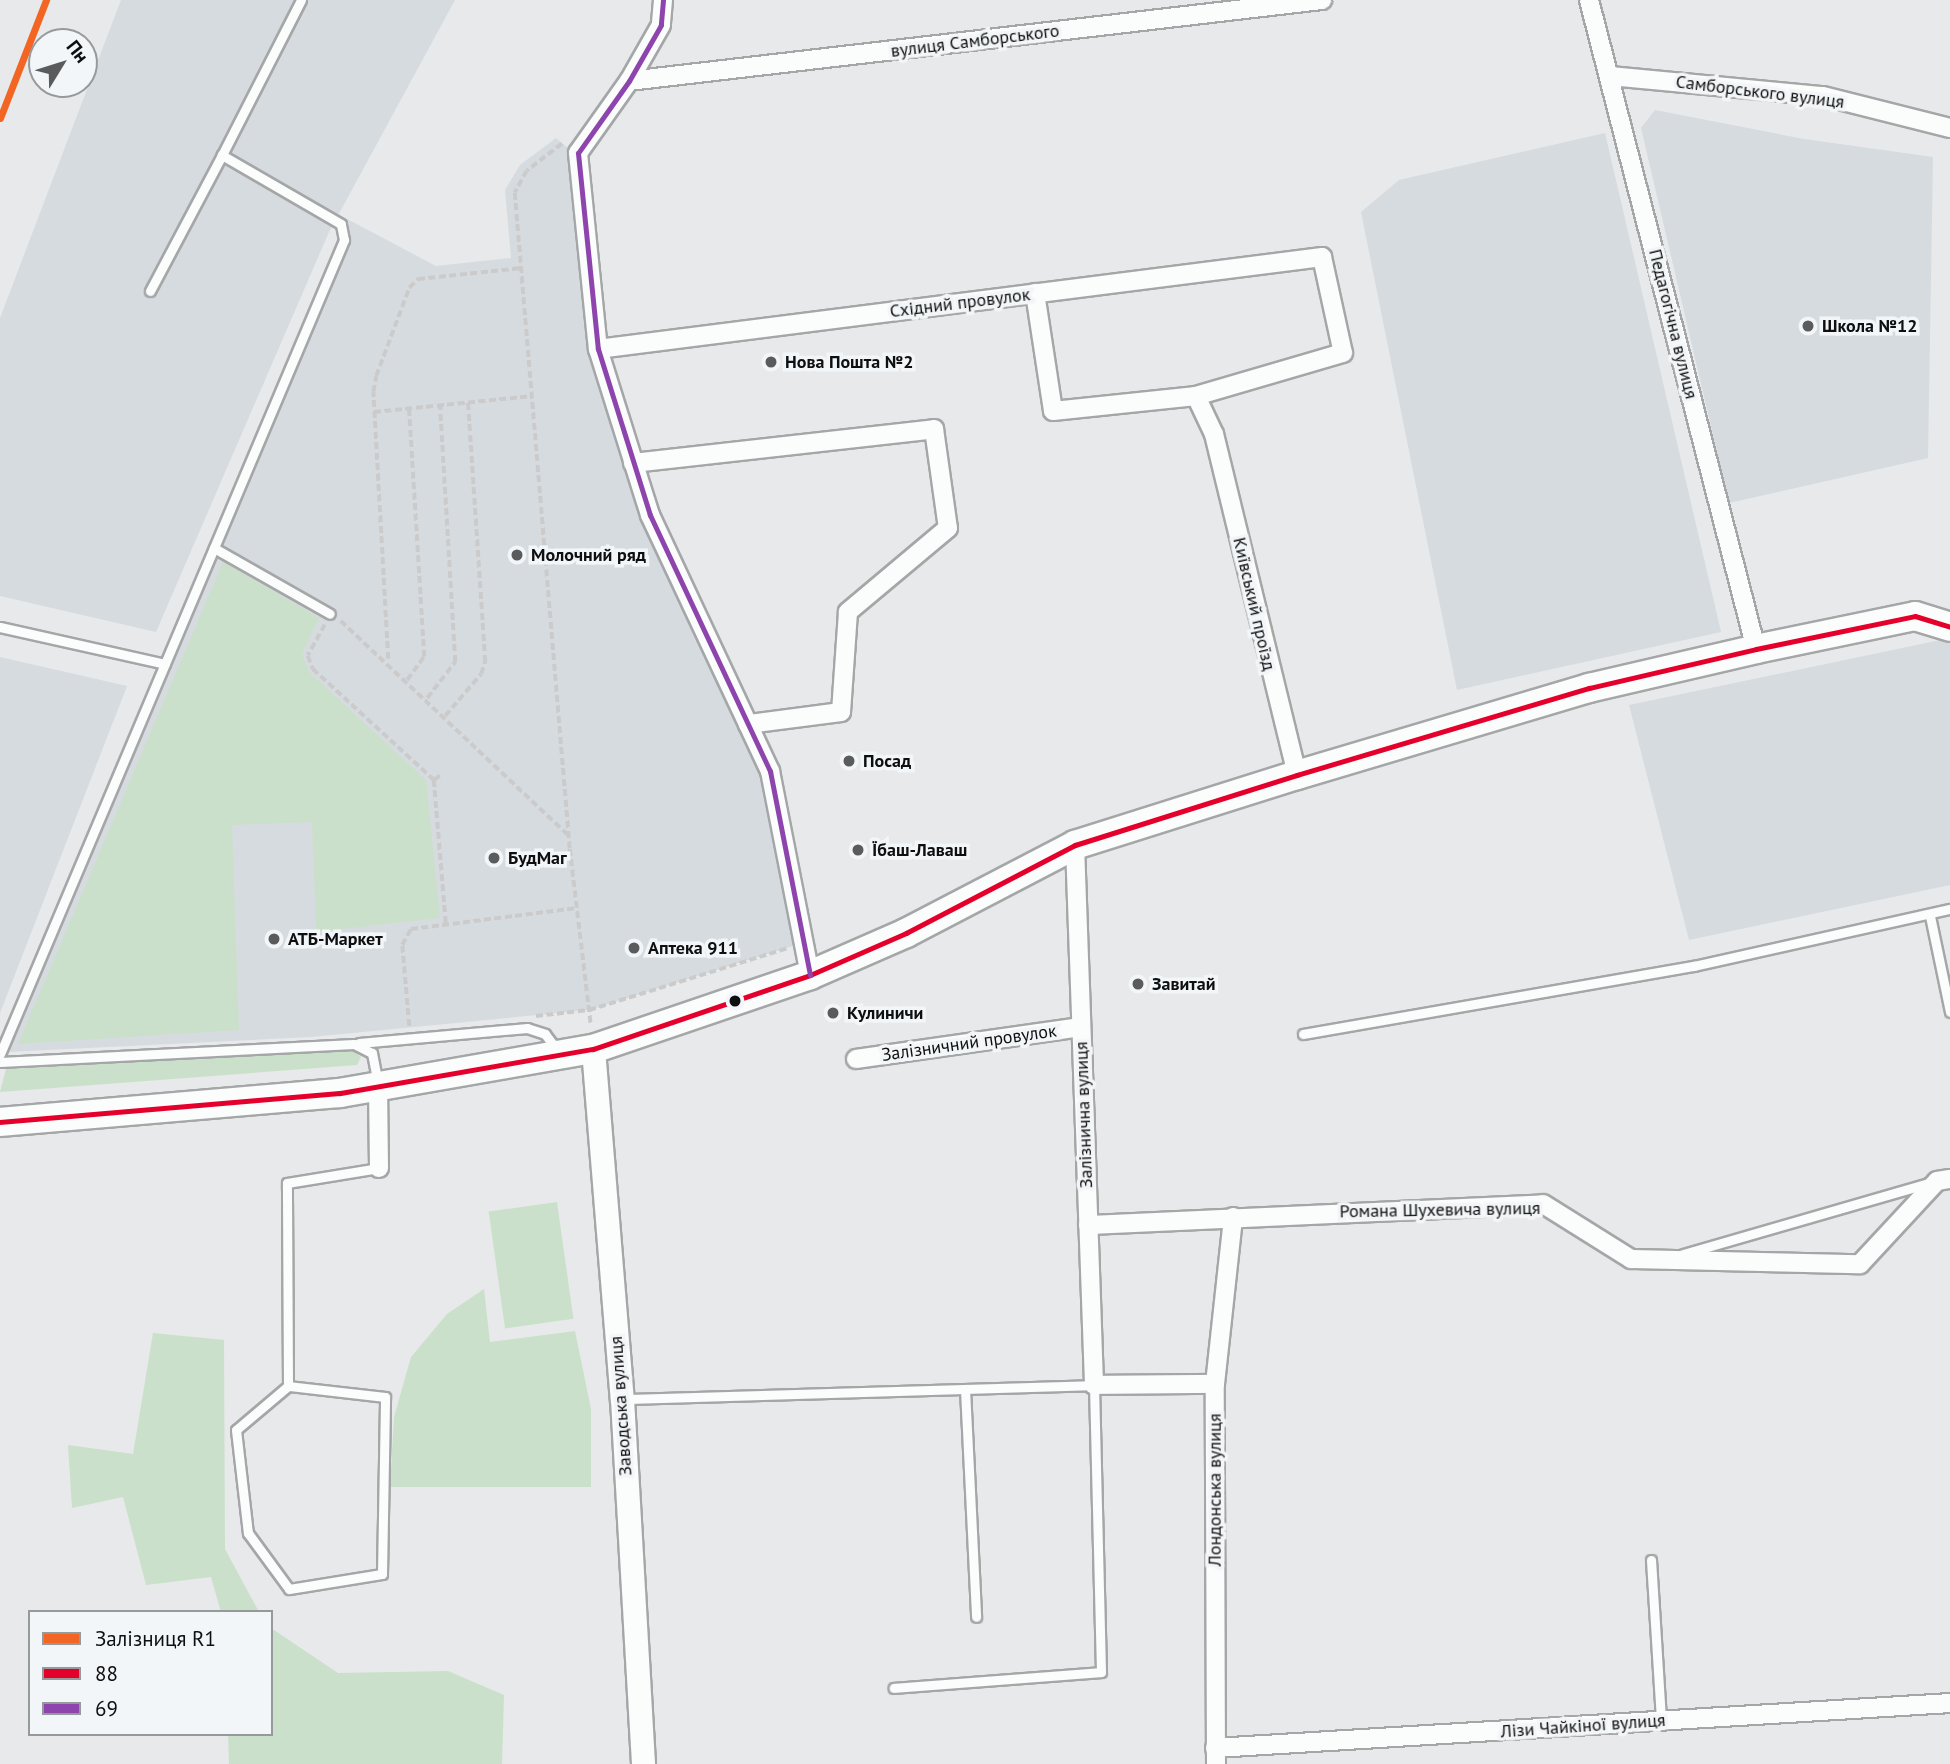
<!DOCTYPE html>
<html>
<head>
<meta charset="utf-8">
<style>
  body { margin:0 }
  #map { position:relative; width:1950px; height:1764px; overflow:hidden; background:#e7e9ea; font-family:"PT Sans",sans-serif }
  div>[style] { position:absolute }
  .built>* { inset:0; background:#d6dbe0 }
  .green>* { inset:0; background:#cae0ca; transform-origin:0 0 }
  .path>* { height:3.5px; margin-top:-1.75px; transform-origin:0; background:repeating-linear-gradient(90deg,#cbcbcb 0 7px,transparent 0 10.5px) }
  .roads { filter:drop-shadow(2px 0 #a5a6a7) drop-shadow(-2px 0 #a5a6a7) drop-shadow(0 2px #a5a6a7) drop-shadow(0 -2px #a5a6a7) }
  .service>* { height:9px; margin:-4.5px; padding:0 4.5px; transform-origin:4.5px; border-radius:4.5px; background:#fbfcfc }
  .minor>* { height:18px; margin:-9px; padding:0 9px; transform-origin:9px; border-radius:9px; background:#fbfcfc }
  .tertiary>* { height:23px; margin:-11.5px; padding:0 11.5px; transform-origin:11.5px; border-radius:11.5px; background:#fbfcfc }
  .primary>* { height:28px; margin:-14px; padding:0 14px; transform-origin:14px; border-radius:14px; background:#fbfcfc }
  .bus-1>* { height:5px; margin:-2.5px; padding:0 2.5px; transform-origin:2.5px; border-radius:2.5px; background:#e4002b }
  .bus-2>* { height:5px; margin:-2.5px; padding:0 2.5px; transform-origin:2.5px; border-radius:2.5px; background:#8e44ad }
  .rail-1>* { height:7px; margin:-3.5px; padding:0 3.5px; transform-origin:3.5px; border-radius:3.5px; background:#f26522 }
  .dots>* { width:19px; height:19px; translate:-50% -50%; box-sizing:border-box; border:4px solid #f3f6f8; border-radius:50% }
  span { translate:-50% -50%; white-space:nowrap; text-align:center; line-height:1.15; -webkit-text-stroke:7px #f3f6f8; paint-order:stroke }
  .street-label { font-size:18px; color:#0e0f10 }
  .poi-label { font-size:18px; color:#0e0f10; font-weight:700 }
  .left { translate:0 -50%; text-align:left }
  .legend { position:absolute; left:28px; top:1610px; width:245px; height:126px; box-sizing:border-box; background:#f3f6f8; border:2px solid #979a9b; margin:0; padding:9px 12px; list-style:none; font-size:21px; color:#0e0f10 }
  .legend li { display:flex; align-items:center; gap:14px; height:35px }
  .legend b { width:35px; border:2px solid #979a9b }
  .north { position:absolute; left:28px; top:28px; width:70px; height:70px; box-sizing:border-box; background:#f3f6f8; border:2px solid #979a9b; border-radius:50%; rotate:52deg; font-size:19px; font-weight:700; line-height:28px; text-align:center; color:#0e0f10 }
  .north::after { content:''; display:block; margin:auto; width:24px; height:32px; background:#5a5b5c; clip-path:polygon(50% 0,100% 100%,50% 72%,0 100%) }
</style>
</head>
<body>
<div id="map">
  <div class="built">
    <div style="clip-path:polygon(121px 0,455px 0,329px 232px,156px 632px,0 596px,0 318px)"></div>
    <div style="clip-path:polygon(1655px 110px,1804px 139px,1933px 157px,1928px 458px,1729px 503px,1641px 128px)"></div>
    <div style="clip-path:polygon(1605px 133px,1721px 632px,1457px 690px,1361px 212px,1399px 180px)"></div>
    <div style="clip-path:polygon(556px 138px,572px 151px,592px 350px,762px 771px,796px 945px,589px 1010px,311px 1037px,7px 1052px,347px 219px,436px 266px,511px 258px,505px 190px,520px 165px)"></div>
    <div style="clip-path:polygon(1950px 638px,1950px 885px,1689px 940px,1629px 705px)"></div>
    <div style="clip-path:polygon(0 657px,127px 686px,0 1013px)"></div>
  </div>
  <div class="green">
    <div style="clip-path:polygon(223px 562px,319px 618px,302px 654px,309px 672px,426px 780px,440px 918px,316px 932px,312px 822px,232px 825px,239px 1030px,18px 1044px)"></div>
    <div style="clip-path:polygon(352px 1050px,361px 1057px,357px 1065px,0 1092px,6px 1069px)"></div>
    <div style="left:557px;top:1202px;width:118px;height:69px;rotate:82deg"></div>
    <div style="clip-path:polygon(484px 1289px,490px 1342px,575px 1331px,591px 1409px,591px 1487px,390px 1487px,394px 1417px,411px 1357px,447px 1314px)"></div>
    <div style="clip-path:polygon(153px 1333px,224px 1340px,225px 1549px,259px 1612px,221px 1612px,211px 1577px,146px 1585px,123px 1497px,72px 1508px,68px 1445px,133px 1454px)"></div>
    <div style="clip-path:polygon(271px 1628px,338px 1673px,448px 1671px,504px 1695px,502px 1764px,229px 1764px,228px 1734px,271px 1734px)"></div>
  </div>
  <div class="path">
    <div style="left:562px;top:144px;width:44px;rotate:142.4deg"></div>
    <div style="left:527px;top:171px;width:25px;rotate:119deg"></div>
    <div style="left:515px;top:193px;width:658px;rotate:85.21deg"></div>
    <div style="left:570px;top:849px;width:178px;rotate:83.2deg"></div>
    <div style="left:374px;top:412px;width:159px;rotate:-5.8deg"></div>
    <div style="left:341px;top:621px;width:311px;rotate:43.3deg"></div>
    <div style="left:325px;top:625px;width:35px;rotate:119deg"></div>
    <div style="left:308px;top:656px;width:14px;rotate:69deg"></div>
    <div style="left:313px;top:669px;width:164px;rotate:42.5deg"></div>
    <div style="left:434px;top:780px;width:144px;rotate:85.2deg"></div>
    <div style="left:388px;top:659px;width:267px;rotate:-93.2deg"></div>
    <div style="left:373px;top:392px;width:16px;rotate:-79deg"></div>
    <div style="left:376px;top:376px;width:94px;rotate:-69.4deg"></div>
    <div style="left:409px;top:288px;width:13px;rotate:-45deg"></div>
    <div style="left:418px;top:279px;width:104px;rotate:-6.1deg"></div>
    <div style="left:407px;top:680px;width:29px;rotate:-54deg"></div>
    <div style="left:424px;top:657px;width:248px;rotate:-93.5deg"></div>
    <div style="left:427px;top:698px;width:46px;rotate:-52.1deg"></div>
    <div style="left:455px;top:662px;width:256px;rotate:-93.4deg"></div>
    <div style="left:445px;top:716px;width:55px;rotate:-49.4deg"></div>
    <div style="left:481px;top:674px;width:13px;rotate:-72deg"></div>
    <div style="left:485px;top:662px;width:260px;rotate:-93.8deg"></div>
    <div style="left:434px;top:780px;width:10px;rotate:-37deg"></div>
    <div style="left:536px;top:1016px;width:53px;rotate:-6.5deg"></div>
    <div style="left:589px;top:1010px;width:208px;rotate:-17.3deg"></div>
    <div style="left:409px;top:1026px;width:81px;rotate:-94.9deg"></div>
    <div style="left:402px;top:945px;width:18px;rotate:-61deg"></div>
    <div style="left:411px;top:929px;width:167px;rotate:-7.2deg"></div>
  </div>
  <div class="roads">
    <div class="service">
      <div style="left:150px;top:291px;width:154px;rotate:-62.1deg"></div>
      <div style="left:214px;top:548px;width:133px;rotate:29.6deg"></div>
      <div style="left:0;top:627px;width:169px;rotate:12.6deg"></div>
      <div style="left:1930px;top:916px;width:98px;rotate:78.2deg"></div>
      <div style="left:1303px;top:1034px;width:397px;rotate:-9.9deg"></div>
      <div style="left:1694px;top:966px;width:262px;rotate:-12.6deg"></div>
      <div style="left:359px;top:1043px;width:169px;rotate:-5.1deg"></div>
      <div style="left:527px;top:1028px;width:19px;rotate:18deg"></div>
      <div style="left:545px;top:1034px;width:21px;rotate:53deg"></div>
      <div style="left:0;top:1054px;width:884px;rotate:-67.09deg"></div>
      <div style="left:344px;top:240px;width:16px;rotate:-101deg"></div>
      <div style="left:341px;top:224px;width:138px;rotate:-149.9deg"></div>
      <div style="left:222px;top:155px;width:174px;rotate:-63deg"></div>
      <div style="left:0;top:1062px;width:354px;rotate:-2.9deg"></div>
      <div style="left:354px;top:1044px;width:20px;rotate:27deg"></div>
      <div style="left:372px;top:1053px;width:32px;rotate:79deg"></div>
      <div style="left:1683px;top:1254px;width:259px;rotate:-16.1deg"></div>
      <div style="left:288px;top:1386px;width:68px;rotate:139.8deg"></div>
      <div style="left:236px;top:1430px;width:104px;rotate:83.4deg"></div>
      <div style="left:248px;top:1533px;width:69px;rotate:53.8deg"></div>
      <div style="left:289px;top:1589px;width:94px;rotate:-9.2deg"></div>
      <div style="left:382px;top:1574px;width:177px;rotate:-89deg"></div>
      <div style="left:385px;top:1397px;width:98px;rotate:-173.5deg"></div>
      <div style="left:288px;top:1386px;width:203px;rotate:-90.3deg"></div>
      <div style="left:287px;top:1183px;width:93px;rotate:-9.3deg"></div>
      <div style="left:965px;top:1389px;width:228px;rotate:87.2deg"></div>
      <div style="left:624px;top:1399px;width:470px;rotate:-1.7deg"></div>
      <div style="left:1094px;top:1385px;width:287px;rotate:88.6deg"></div>
      <div style="left:1101px;top:1672px;width:208px;rotate:175.6deg"></div>
      <div style="left:1651px;top:1560px;width:161px;rotate:86.4deg"></div>
    </div>
    <div class="minor">
      <div style="left:663px;top:0;width:25px;rotate:95deg"></div>
      <div style="left:661px;top:25px;width:64px;rotate:119.7deg"></div>
      <div style="left:629px;top:81px;width:88px;rotate:125.3deg"></div>
      <div style="left:578px;top:153px;width:197px;rotate:84.2deg"></div>
      <div style="left:598px;top:349px;width:174px;rotate:72.6deg"></div>
      <div style="left:650px;top:515px;width:283px;rotate:64.9deg"></div>
      <div style="left:770px;top:771px;width:208px;rotate:78.9deg"></div>
      <div style="left:1589px;top:0;width:670px;rotate:75.57deg"></div>
      <div style="left:1610px;top:76px;width:214px;rotate:5.4deg"></div>
      <div style="left:1823px;top:96px;width:131px;rotate:14.1deg"></div>
      <div style="left:629px;top:81px;width:698px;rotate:-6.67deg"></div>
      <div style="left:1035px;top:293px;width:119px;rotate:81.3deg"></div>
      <div style="left:1053px;top:411px;width:144px;rotate:-6deg"></div>
      <div style="left:1196px;top:396px;width:42px;rotate:64.7deg"></div>
      <div style="left:1214px;top:434px;width:351px;rotate:76.3deg"></div>
      <div style="left:598px;top:349px;width:730px;rotate:-7.24deg"></div>
      <div style="left:1322px;top:257px;width:98px;rotate:77.7deg"></div>
      <div style="left:1343px;top:353px;width:153px;rotate:163.7deg"></div>
      <div style="left:633px;top:463px;width:303px;rotate:-6.4deg"></div>
      <div style="left:934px;top:429px;width:100px;rotate:82deg"></div>
      <div style="left:948px;top:528px;width:131px;rotate:140deg"></div>
      <div style="left:848px;top:612px;width:100px;rotate:94deg"></div>
      <div style="left:841px;top:712px;width:94px;rotate:172.6deg"></div>
      <div style="left:1075px;top:845px;width:540px;rotate:87.98deg"></div>
      <div style="left:1094px;top:1385px;width:121px;rotate:-0.5deg"></div>
      <div style="left:856px;top:1059px;width:227px;rotate:-8.1deg"></div>
      <div style="left:378px;top:1086px;width:82px;rotate:89.3deg"></div>
      <div style="left:1088px;top:1225px;width:455px;rotate:-2.6deg"></div>
      <div style="left:1543px;top:1204px;width:104px;rotate:32deg"></div>
      <div style="left:1631px;top:1259px;width:229px;rotate:1.3deg"></div>
      <div style="left:1860px;top:1264px;width:113px;rotate:-47.1deg"></div>
      <div style="left:1937px;top:1181px;width:13px;rotate:-9deg"></div>
      <div style="left:1215px;top:1748px;width:736px;rotate:-3.5deg"></div>
      <div style="left:1216px;top:1764px;width:380px;rotate:-90.2deg"></div>
      <div style="left:1215px;top:1384px;width:168px;rotate:-83.8deg"></div>
    </div>
    <div class="tertiary">
      <div style="left:593px;top:1049px;width:351px;rotate:85.3deg"></div>
      <div style="left:622px;top:1399px;width:366px;rotate:86.7deg"></div>
    </div>
    <div class="primary">
      <div style="left:0;top:1122px;width:341px;rotate:-4.9deg"></div>
      <div style="left:340px;top:1093px;width:257px;rotate:-9.9deg"></div>
      <div style="left:593px;top:1049px;width:229px;rotate:-18.8deg"></div>
      <div style="left:810px;top:975px;width:105px;rotate:-23.6deg"></div>
      <div style="left:906px;top:933px;width:191px;rotate:-27.5deg"></div>
      <div style="left:1075px;top:845px;width:233px;rotate:-17.5deg"></div>
      <div style="left:1297px;top:775px;width:305px;rotate:-16.6deg"></div>
      <div style="left:1589px;top:688px;width:171px;rotate:-13.1deg"></div>
      <div style="left:1756px;top:649px;width:162px;rotate:-11.7deg"></div>
      <div style="left:1915px;top:616px;width:37px;rotate:17deg"></div>
    </div>
  </div>
  <div class="bus-1">
    <div style="left:0;top:1122px;width:341px;rotate:-4.9deg"></div>
    <div style="left:340px;top:1093px;width:257px;rotate:-9.9deg"></div>
    <div style="left:593px;top:1049px;width:229px;rotate:-18.8deg"></div>
    <div style="left:810px;top:975px;width:105px;rotate:-23.6deg"></div>
    <div style="left:906px;top:933px;width:191px;rotate:-27.5deg"></div>
    <div style="left:1075px;top:845px;width:233px;rotate:-17.5deg"></div>
    <div style="left:1297px;top:775px;width:305px;rotate:-16.6deg"></div>
    <div style="left:1589px;top:688px;width:171px;rotate:-13.1deg"></div>
    <div style="left:1756px;top:649px;width:162px;rotate:-11.7deg"></div>
    <div style="left:1915px;top:616px;width:37px;rotate:17deg"></div>
  </div>
  <div class="bus-2">
    <div style="left:663px;top:0;width:25px;rotate:95deg"></div>
    <div style="left:661px;top:25px;width:64px;rotate:119.7deg"></div>
    <div style="left:629px;top:81px;width:88px;rotate:125.3deg"></div>
    <div style="left:578px;top:153px;width:197px;rotate:84.2deg"></div>
    <div style="left:598px;top:349px;width:174px;rotate:72.6deg"></div>
    <div style="left:650px;top:515px;width:283px;rotate:64.9deg"></div>
    <div style="left:770px;top:771px;width:208px;rotate:78.9deg"></div>
  </div>
  <div class="rail-1">
    <div style="left:0;top:118px;width:127px;rotate:-68.7deg"></div>
  </div>
  <div class="dots">
    <div style="left:1808px;top:326px;background:#5a5b5c"></div>
    <div style="left:771px;top:362px;background:#5a5b5c"></div>
    <div style="left:517px;top:555px;background:#5a5b5c"></div>
    <div style="left:849px;top:761px;background:#5a5b5c"></div>
    <div style="left:858px;top:850px;background:#5a5b5c"></div>
    <div style="left:494px;top:858px;background:#5a5b5c"></div>
    <div style="left:274px;top:939px;background:#5a5b5c"></div>
    <div style="left:634px;top:948px;background:#5a5b5c"></div>
    <div style="left:1138px;top:984px;background:#5a5b5c"></div>
    <div style="left:735px;top:1001px;background:#0e0f10"></div>
    <div style="left:833px;top:1013px;background:#5a5b5c"></div>
  </div>
  <div class="street-label">
    <span style="left:975px;top:41px;rotate:-7deg">вулиця Самборського</span>
    <span style="left:1760px;top:92px;rotate:7deg">Самборського вулиця</span>
    <span style="left:960px;top:303px;rotate:-7deg">Східний провулок</span>
    <span style="left:1673px;top:324px;rotate:76deg">Педагогічна вулиця</span>
    <span style="left:1254px;top:604px;rotate:77deg">Київський проїзд</span>
    <span style="left:969px;top:1043px;rotate:-8deg">Залізничний провулок</span>
    <span style="left:1084px;top:1115px;rotate:-92deg">Залізнична вулиця</span>
    <span style="left:1440px;top:1210px;rotate:-1deg">Романа Шухевича вулиця</span>
    <span style="left:621px;top:1406px;rotate:-94deg">Заводська вулиця</span>
    <span style="left:1215px;top:1490px;rotate:-90deg">Лондонська вулиця</span>
    <span style="left:1583px;top:1726px;rotate:-4deg">Лізи Чайкіної вулиця</span>
  </div>
  <div class="poi-label">
    <span class="left" style="left:1822px;top:326px">Школа №12</span>
    <span class="left" style="left:785px;top:362px">Нова Пошта №2</span>
    <span class="left" style="left:531px;top:555px">Молочний ряд</span>
    <span class="left" style="left:863px;top:761px">Посад</span>
    <span class="left" style="left:872px;top:850px">Їбаш-Лаваш</span>
    <span class="left" style="left:508px;top:858px">БудМаг</span>
    <span class="left" style="left:288px;top:939px">АТБ-Маркет</span>
    <span class="left" style="left:648px;top:948px">Аптека 911</span>
    <span class="left" style="left:1152px;top:984px">Завитай</span>
    <span class="left" style="left:847px;top:1013px">Кулиничи</span>
  </div>
  <ul class="legend">
  <li><b style="height:9px;background:#f26522"></b>Залізниця R1</li>
  <li><b style="height:9px;background:#e4002b"></b>88</li>
  <li><b style="height:9px;background:#8e44ad"></b>69</li>
  </ul>
  <div class="north">Пн</div>
</div>
</body>
</html>
